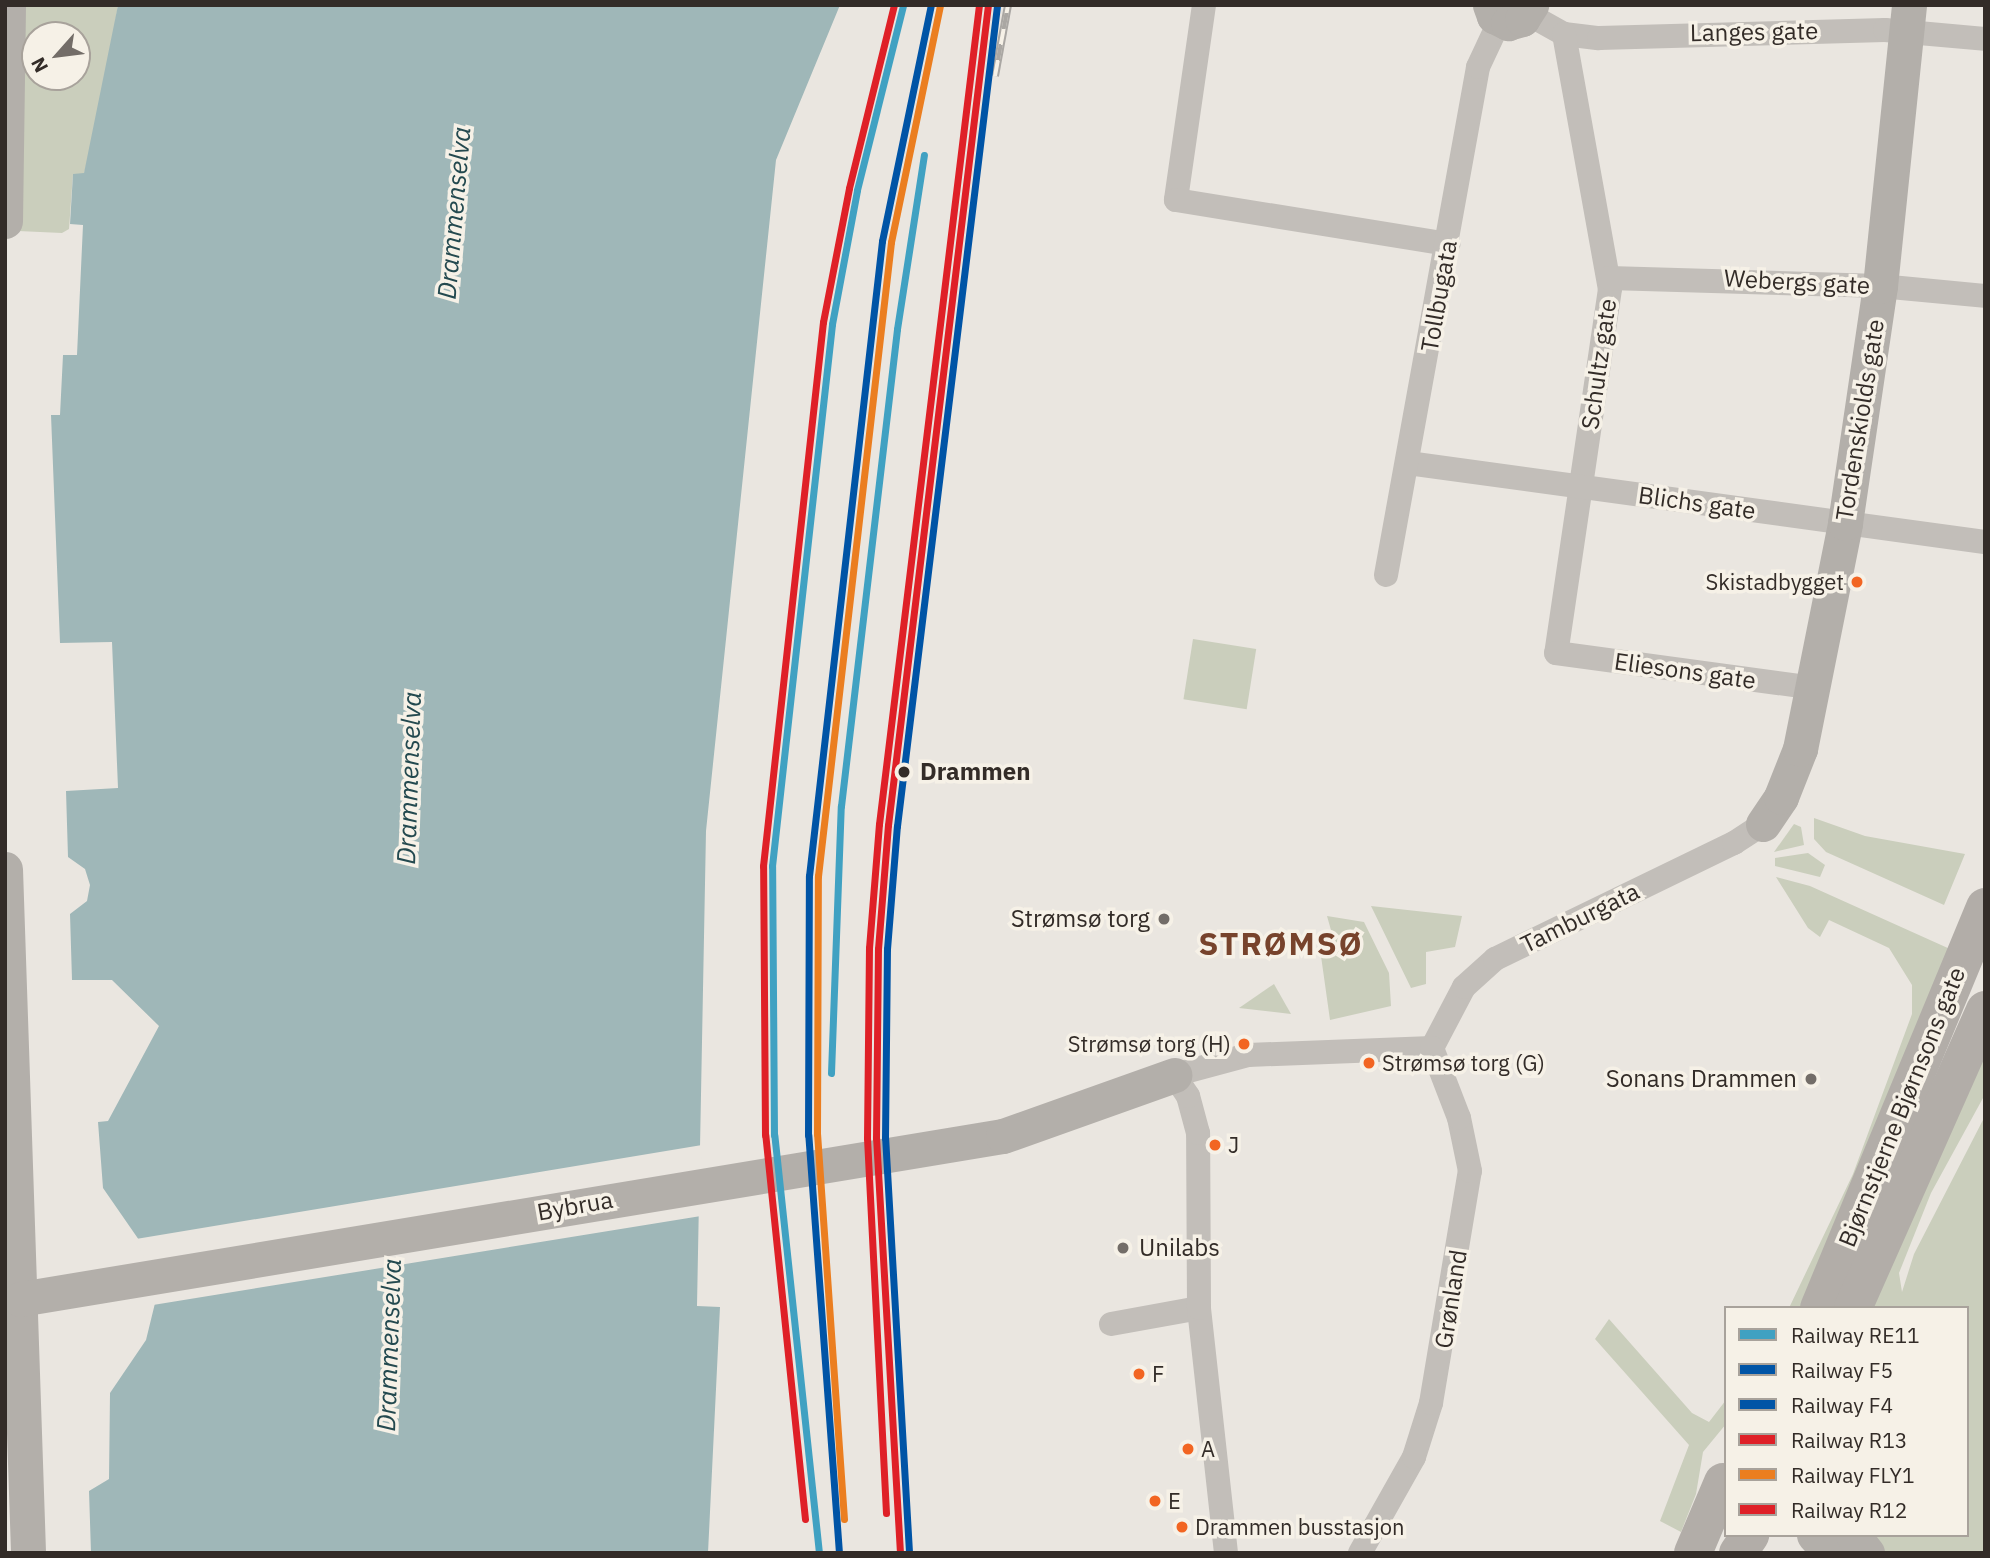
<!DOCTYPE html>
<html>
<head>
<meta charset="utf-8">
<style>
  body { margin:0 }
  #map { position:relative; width:1990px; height:1558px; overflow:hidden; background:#eae6e0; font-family:"IBM Plex Sans",sans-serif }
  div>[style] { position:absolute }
  .green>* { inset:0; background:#cacebc; transform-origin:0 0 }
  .water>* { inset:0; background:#9fb7b8 }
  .pier>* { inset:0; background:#eae6e0 }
  .street>* { height:24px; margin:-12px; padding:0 12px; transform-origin:12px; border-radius:12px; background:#c2beb9 }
  .secondary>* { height:35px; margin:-17.5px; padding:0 17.5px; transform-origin:17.5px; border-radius:17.5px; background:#b3afaa }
  .primary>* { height:38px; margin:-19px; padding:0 19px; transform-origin:19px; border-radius:19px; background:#b2ada8 }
  .rail>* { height:8px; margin-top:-4px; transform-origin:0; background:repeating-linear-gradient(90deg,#f6f1e7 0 16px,#aaa7a3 0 32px); box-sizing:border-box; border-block:2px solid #aaa7a3 }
  .rail-1>* { height:7px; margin:-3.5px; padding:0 3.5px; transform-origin:3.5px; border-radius:3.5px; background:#40a1c2 }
  .rail-2>* { height:7px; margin:-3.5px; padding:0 3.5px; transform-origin:3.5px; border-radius:3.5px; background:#0054a6 }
  .rail-3>* { height:7px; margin:-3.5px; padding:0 3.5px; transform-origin:3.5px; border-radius:3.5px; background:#0054a6 }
  .rail-4>* { height:7px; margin:-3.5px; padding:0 3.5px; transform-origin:3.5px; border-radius:3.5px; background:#df2027 }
  .rail-5>* { height:7px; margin:-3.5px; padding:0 3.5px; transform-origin:3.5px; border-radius:3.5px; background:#eb7e20 }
  .rail-6>* { height:7px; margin:-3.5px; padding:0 3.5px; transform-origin:3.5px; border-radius:3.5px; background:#df2027 }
  .dots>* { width:19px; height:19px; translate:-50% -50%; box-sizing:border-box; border:4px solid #f6f1e7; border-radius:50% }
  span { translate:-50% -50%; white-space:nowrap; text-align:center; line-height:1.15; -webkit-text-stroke:7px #f6f1e7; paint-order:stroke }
  .bus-label { font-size:22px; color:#332c28 }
  .right { translate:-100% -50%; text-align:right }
  .left { translate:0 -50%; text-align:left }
  .street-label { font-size:24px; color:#332c28 }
  .stop-label { font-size:24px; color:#332c28; font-weight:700 }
  .poi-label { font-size:24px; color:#332c28 }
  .water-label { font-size:26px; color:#23494f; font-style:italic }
  .district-label { font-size:32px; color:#77432c; font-weight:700; letter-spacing:2px }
  .frame { position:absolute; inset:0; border:7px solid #332c28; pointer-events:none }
  .legend { position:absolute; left:1724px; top:1306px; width:245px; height:231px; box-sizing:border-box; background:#f6f1e7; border:2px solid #a8a29b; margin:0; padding:9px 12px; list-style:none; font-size:21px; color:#332c28 }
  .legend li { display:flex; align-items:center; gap:14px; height:35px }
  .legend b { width:35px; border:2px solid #a8a29b }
  .north { position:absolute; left:21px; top:21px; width:70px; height:70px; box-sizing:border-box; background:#f6f1e7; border:2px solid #a8a29b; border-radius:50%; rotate:242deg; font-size:19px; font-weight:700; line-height:28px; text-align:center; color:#332c28 }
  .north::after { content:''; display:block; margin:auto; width:24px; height:32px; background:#736d68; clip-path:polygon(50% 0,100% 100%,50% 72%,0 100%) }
</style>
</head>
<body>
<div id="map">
  <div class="green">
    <div style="clip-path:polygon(evenodd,20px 5px,118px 5px,102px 103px,84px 174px,73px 174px,69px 229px,62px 233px,18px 231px,20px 5px,35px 35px,77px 35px,77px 77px,35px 77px,35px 35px)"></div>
    <div style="left:1193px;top:639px;width:64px;height:61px;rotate:9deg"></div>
    <div style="clip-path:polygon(1814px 818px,1865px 836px,1965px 854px,1944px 905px,1826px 852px,1814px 839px)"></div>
    <div style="clip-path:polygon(1794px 824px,1801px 827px,1804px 845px,1774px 852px)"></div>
    <div style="clip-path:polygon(1808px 853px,1825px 865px,1820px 877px,1775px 866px,1775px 858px)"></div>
    <div style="clip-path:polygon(1776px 877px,1810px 886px,1950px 949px,1804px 1308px,1789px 1308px,1853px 1174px,1912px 1014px,1912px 985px,1889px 948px,1829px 920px,1820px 937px,1808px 928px)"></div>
    <div style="clip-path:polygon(1371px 906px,1462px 916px,1455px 947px,1426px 952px,1426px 984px,1411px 988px)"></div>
    <div style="clip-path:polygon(1327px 916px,1364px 922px,1389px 973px,1391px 1006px,1330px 1020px,1321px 956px,1336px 948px)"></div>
    <div style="clip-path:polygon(1274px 984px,1291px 1014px,1239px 1008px)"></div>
    <div style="clip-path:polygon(1985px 1039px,1983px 1098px,1931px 1193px,1899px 1273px,1902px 1292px,1914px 1254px,1985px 1116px,1985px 1553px,1884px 1553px,1870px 1535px,1967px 1535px,1967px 1308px,1868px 1308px)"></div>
    <div style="clip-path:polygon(1609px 1319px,1692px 1413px,1709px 1422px,1726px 1400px,1726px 1424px,1703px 1452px,1696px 1494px,1681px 1532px,1660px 1521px,1689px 1445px,1595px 1339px)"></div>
  </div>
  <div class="water">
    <div style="clip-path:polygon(118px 5px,840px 5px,776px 160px,706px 831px,697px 1306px,720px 1307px,708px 1553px,91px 1553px,89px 1491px,109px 1479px,110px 1393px,146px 1340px,157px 1295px,148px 1253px,103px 1188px,98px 1122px,108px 1121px,159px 1026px,112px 980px,72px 980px,70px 914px,87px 901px,90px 885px,85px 869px,68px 857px,66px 791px,118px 788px,112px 642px,60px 643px,51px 415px,60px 415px,63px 355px,77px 355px,83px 225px,70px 224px,73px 174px,84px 173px)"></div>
  </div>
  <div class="pier">
    <div style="clip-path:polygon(702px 1145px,701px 1216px,153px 1305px,151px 1274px,136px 1239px)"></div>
  </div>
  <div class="street">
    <div style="left:1204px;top:5px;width:197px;rotate:98.2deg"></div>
    <div style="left:1176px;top:200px;width:276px;rotate:9.2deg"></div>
    <div style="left:1528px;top:14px;width:41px;rotate:29.1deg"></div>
    <div style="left:1564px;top:34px;width:35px;rotate:7deg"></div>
    <div style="left:1599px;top:38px;width:286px;rotate:-1.6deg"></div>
    <div style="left:1885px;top:30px;width:100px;rotate:5.1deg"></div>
    <div style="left:1564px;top:34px;width:259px;rotate:79.8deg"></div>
    <div style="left:1610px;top:289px;width:368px;rotate:98.4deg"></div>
    <div style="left:1556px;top:653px;width:260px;rotate:7.7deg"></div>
    <div style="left:1609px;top:278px;width:271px;rotate:1.7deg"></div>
    <div style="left:1880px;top:286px;width:105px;rotate:5.4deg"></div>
    <div style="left:1408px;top:463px;width:582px;rotate:7.8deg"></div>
    <div style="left:1386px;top:575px;width:516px;rotate:-79.73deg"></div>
    <div style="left:1478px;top:67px;width:52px;rotate:-64.9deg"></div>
    <div style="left:1432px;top:1048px;width:69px;rotate:-62.3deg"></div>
    <div style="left:1464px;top:987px;width:42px;rotate:-42.1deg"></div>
    <div style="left:1495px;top:959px;width:266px;rotate:-25.9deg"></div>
    <div style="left:1734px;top:843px;width:35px;rotate:-33deg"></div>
    <div style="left:1111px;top:1324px;width:89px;rotate:-10.3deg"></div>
    <div style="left:1226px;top:1553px;width:246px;rotate:-96.3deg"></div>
    <div style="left:1199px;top:1308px;width:175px;rotate:-90.3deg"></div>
    <div style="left:1198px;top:1133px;width:38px;rotate:-105deg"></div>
    <div style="left:1188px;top:1096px;width:25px;rotate:-124deg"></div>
    <div style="left:1174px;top:1075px;width:77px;rotate:-15.1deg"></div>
    <div style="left:1248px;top:1055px;width:184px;rotate:-2.2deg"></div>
    <div style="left:1360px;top:1553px;width:110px;rotate:-60.6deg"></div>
    <div style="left:1414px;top:1457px;width:57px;rotate:-72.5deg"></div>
    <div style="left:1431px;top:1403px;width:235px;rotate:-80.5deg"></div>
    <div style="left:1470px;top:1171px;width:54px;rotate:-101.7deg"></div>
    <div style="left:1459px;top:1118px;width:75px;rotate:-111.1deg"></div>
  </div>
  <div class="secondary">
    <div style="left:1490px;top:5px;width:12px;rotate:70deg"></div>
    <div style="left:1494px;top:16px;width:16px;rotate:27deg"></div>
    <div style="left:1508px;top:23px;width:15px;rotate:-16deg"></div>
    <div style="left:1522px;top:19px;width:17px;rotate:-57deg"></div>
    <div style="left:5px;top:221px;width:216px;rotate:-89.2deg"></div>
    <div style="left:1763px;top:824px;width:32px;rotate:-56deg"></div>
    <div style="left:1781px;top:797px;width:52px;rotate:-68.4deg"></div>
    <div style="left:1800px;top:749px;width:230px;rotate:-78.7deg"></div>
    <div style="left:1845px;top:523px;width:240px;rotate:-81.6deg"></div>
    <div style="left:1880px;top:286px;width:282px;rotate:-84.1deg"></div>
    <div style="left:5px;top:869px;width:684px;rotate:88.07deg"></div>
    <div style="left:20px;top:1299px;width:996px;rotate:-9.42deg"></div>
    <div style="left:1003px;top:1136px;width:182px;rotate:-19.6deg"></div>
    <div style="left:1814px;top:1535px;width:24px;rotate:48deg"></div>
    <div style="left:1853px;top:1535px;width:23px;rotate:52deg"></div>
  </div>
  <div class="primary">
    <div style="left:1819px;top:1308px;width:434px;rotate:-67.5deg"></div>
    <div style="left:1853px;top:1308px;width:326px;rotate:-66.1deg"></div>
    <div style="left:1693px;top:1553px;width:77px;rotate:-67.1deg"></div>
    <div style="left:1738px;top:1553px;width:22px;rotate:-56deg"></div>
  </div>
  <div class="rail">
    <div style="left:995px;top:76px;width:72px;rotate:-79.6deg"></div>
  </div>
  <div class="rail-1">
    <div style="left:831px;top:1073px;width:267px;rotate:-87.9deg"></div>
    <div style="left:841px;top:806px;width:480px;rotate:-83.3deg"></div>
    <div style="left:897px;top:329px;width:176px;rotate:-81.2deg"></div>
    <div style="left:819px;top:1553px;width:420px;rotate:-96.1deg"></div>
    <div style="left:774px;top:1135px;width:269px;rotate:-90.4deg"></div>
    <div style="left:772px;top:866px;width:545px;rotate:-83.68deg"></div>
    <div style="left:832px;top:324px;width:136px;rotate:-79.4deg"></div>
    <div style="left:857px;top:190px;width:191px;rotate:-76deg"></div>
  </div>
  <div class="rail-2">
    <div style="left:909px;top:1552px;width:415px;rotate:-93.3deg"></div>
    <div style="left:885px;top:1138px;width:189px;rotate:-89.4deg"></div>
    <div style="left:887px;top:949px;width:123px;rotate:-85.4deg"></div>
    <div style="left:897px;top:826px;width:826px;rotate:-83.05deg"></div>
  </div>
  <div class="rail-3">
    <div style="left:839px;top:1553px;width:419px;rotate:-94.2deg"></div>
    <div style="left:808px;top:1135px;width:259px;rotate:-89.8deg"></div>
    <div style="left:809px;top:876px;width:639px;rotate:-83.44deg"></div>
    <div style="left:882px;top:241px;width:241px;rotate:-78.3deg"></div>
  </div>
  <div class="rail-4">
    <div style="left:886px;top:1513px;width:375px;rotate:-92.9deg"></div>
    <div style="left:867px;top:1138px;width:190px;rotate:-89.4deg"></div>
    <div style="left:869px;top:948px;width:124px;rotate:-85.4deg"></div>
    <div style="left:879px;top:824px;width:825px;rotate:-83.04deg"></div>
    <div style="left:805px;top:1519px;width:386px;rotate:-95.9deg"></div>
    <div style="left:765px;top:1135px;width:269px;rotate:-90.4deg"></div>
    <div style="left:763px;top:866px;width:547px;rotate:-83.71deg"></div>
    <div style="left:823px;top:322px;width:136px;rotate:-79deg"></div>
    <div style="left:849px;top:188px;width:188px;rotate:-76.2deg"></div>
  </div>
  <div class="rail-5">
    <div style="left:844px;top:1519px;width:386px;rotate:-94deg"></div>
    <div style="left:817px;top:1134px;width:258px;rotate:-89.8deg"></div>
    <div style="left:818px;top:876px;width:638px;rotate:-83.43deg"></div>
    <div style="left:891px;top:242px;width:242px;rotate:-78.3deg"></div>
  </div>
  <div class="rail-6">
    <div style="left:900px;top:1553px;width:416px;rotate:-93.3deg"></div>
    <div style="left:876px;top:1138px;width:189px;rotate:-89.4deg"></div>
    <div style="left:878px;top:949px;width:124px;rotate:-85.4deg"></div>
    <div style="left:888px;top:825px;width:826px;rotate:-83.05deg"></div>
  </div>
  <div class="dots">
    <div style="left:1857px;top:582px;background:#f26522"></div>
    <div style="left:904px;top:772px;background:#332c28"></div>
    <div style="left:1164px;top:919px;background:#736d68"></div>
    <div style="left:1244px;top:1044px;background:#f26522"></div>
    <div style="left:1369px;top:1063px;background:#f26522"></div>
    <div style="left:1811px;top:1079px;background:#736d68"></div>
    <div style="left:1215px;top:1145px;background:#f26522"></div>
    <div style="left:1123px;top:1248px;background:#736d68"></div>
    <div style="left:1139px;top:1374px;background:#f26522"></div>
    <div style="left:1188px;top:1449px;background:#f26522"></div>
    <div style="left:1155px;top:1501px;background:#f26522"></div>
    <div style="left:1182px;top:1527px;background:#f26522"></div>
  </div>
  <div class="bus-label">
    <span class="right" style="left:1844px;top:582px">Skistadbygget</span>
    <span class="right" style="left:1231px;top:1044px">Strømsø torg (H)</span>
    <span class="left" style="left:1382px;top:1063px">Strømsø torg (G)</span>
    <span class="left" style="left:1228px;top:1145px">J</span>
    <span class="left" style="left:1152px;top:1374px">F</span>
    <span class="left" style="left:1201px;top:1449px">A</span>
    <span class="left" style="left:1168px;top:1501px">E</span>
    <span class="left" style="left:1195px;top:1527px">Drammen busstasjon</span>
  </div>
  <div class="street-label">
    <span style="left:1754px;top:32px;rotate:-1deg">Langes gate</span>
    <span style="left:1797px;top:282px;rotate:3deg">Webergs gate</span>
    <span style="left:1439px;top:296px;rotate:-80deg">Tollbugata</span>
    <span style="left:1599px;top:364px;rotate:-82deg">Schultz gate</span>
    <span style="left:1860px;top:420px;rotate:-81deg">Tordenskiolds gate</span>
    <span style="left:1697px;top:503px;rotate:8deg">Blichs gate</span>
    <span style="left:1685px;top:671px;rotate:8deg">Eliesons gate</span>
    <span style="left:1580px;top:918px;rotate:-26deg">Tamburgata</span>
    <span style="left:1902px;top:1107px;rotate:-68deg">Bjørnstjerne Bjørnsons gate</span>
    <span style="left:575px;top:1206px;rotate:-10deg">Bybrua</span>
    <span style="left:1451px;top:1299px;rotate:-81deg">Grønland</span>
  </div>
  <div class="stop-label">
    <span class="left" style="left:920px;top:772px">Drammen</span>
  </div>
  <div class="poi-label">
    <span class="right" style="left:1150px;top:919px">Strømsø torg</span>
    <span class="right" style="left:1797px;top:1079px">Sonans Drammen</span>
    <span class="left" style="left:1139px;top:1248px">Unilabs</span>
  </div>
  <div class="water-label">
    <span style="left:454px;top:213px;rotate:-85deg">Drammenselva</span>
    <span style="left:409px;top:778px;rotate:-88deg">Drammenselva</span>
    <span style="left:389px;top:1345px;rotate:-88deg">Drammenselva</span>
  </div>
  <div class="district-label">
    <span style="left:1281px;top:943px">STRØMSØ</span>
  </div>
  <div class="frame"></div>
  <ul class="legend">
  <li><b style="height:9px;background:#40a1c2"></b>Railway RE11</li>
  <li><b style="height:9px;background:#0054a6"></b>Railway F5</li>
  <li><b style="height:9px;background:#0054a6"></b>Railway F4</li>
  <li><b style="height:9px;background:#df2027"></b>Railway R13</li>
  <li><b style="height:9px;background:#eb7e20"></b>Railway FLY1</li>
  <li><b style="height:9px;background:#df2027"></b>Railway R12</li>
  </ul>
  <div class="north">N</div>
</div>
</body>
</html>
